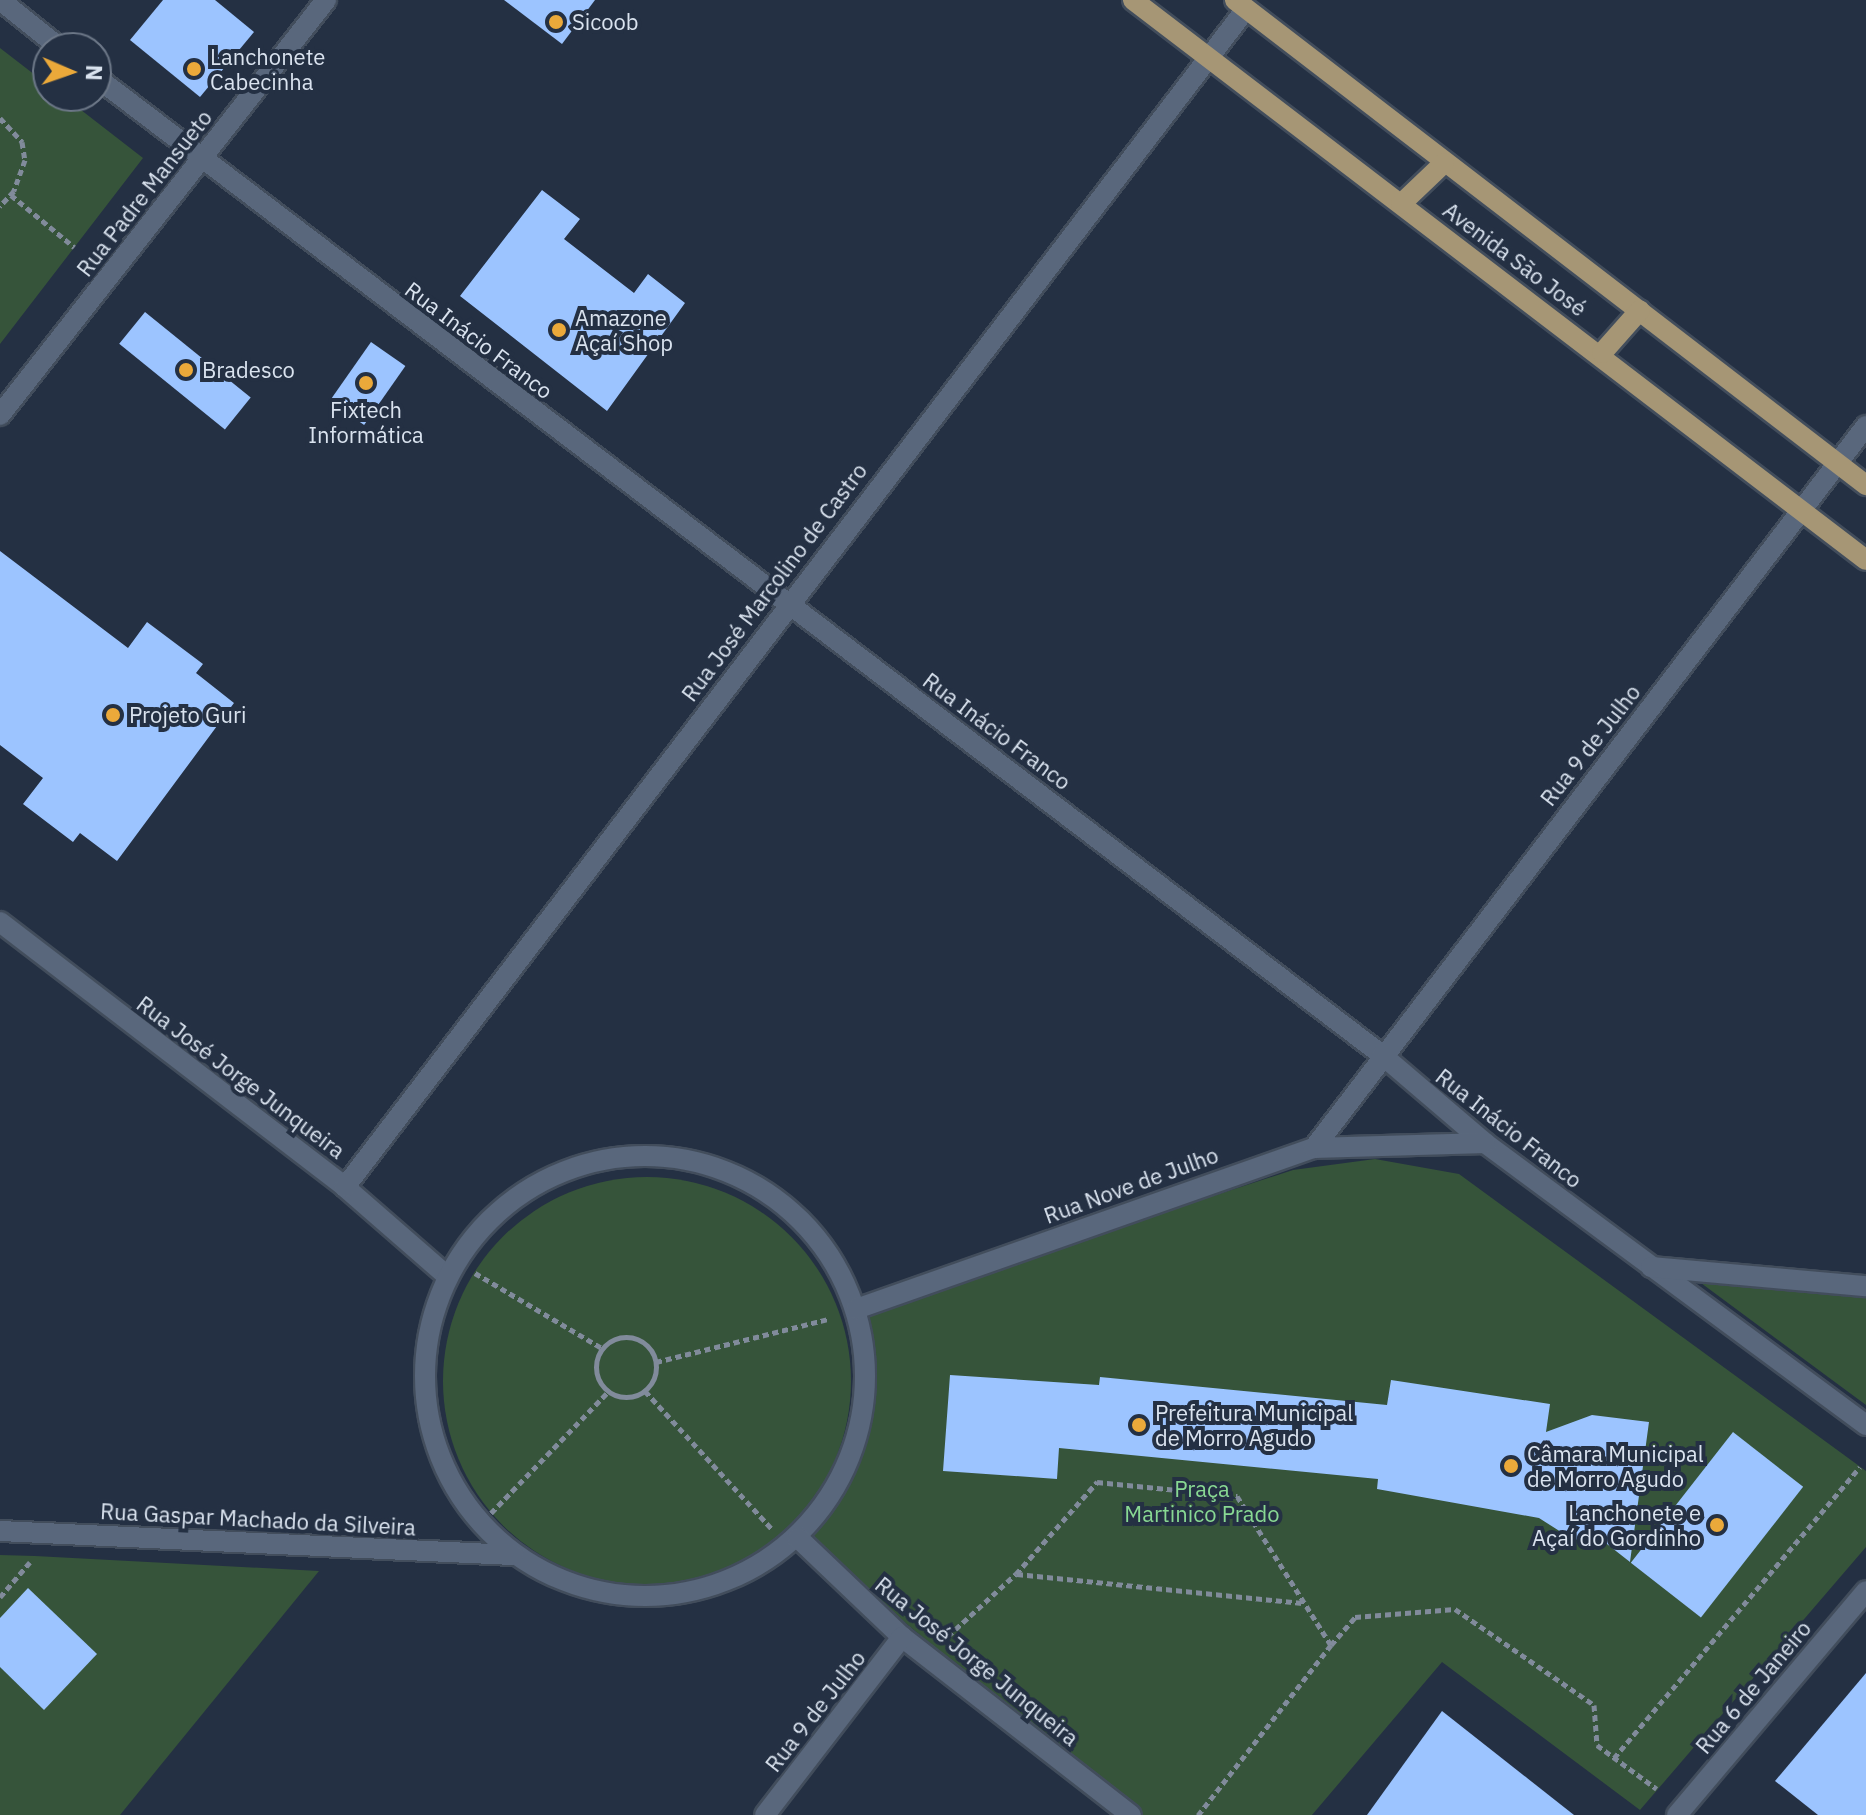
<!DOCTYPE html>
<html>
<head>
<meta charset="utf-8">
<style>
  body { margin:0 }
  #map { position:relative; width:1866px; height:1815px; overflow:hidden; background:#243043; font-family:"IBM Plex Sans",sans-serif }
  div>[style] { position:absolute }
  .green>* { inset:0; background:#36543a }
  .round { border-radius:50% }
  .building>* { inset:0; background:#9cc4ff; transform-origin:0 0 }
  .path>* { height:5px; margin-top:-2.5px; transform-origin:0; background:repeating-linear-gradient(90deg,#818b9b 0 6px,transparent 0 10px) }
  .path>.ring { margin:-2.5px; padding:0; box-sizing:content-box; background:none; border:5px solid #818b9b; border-radius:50% }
  .roads { filter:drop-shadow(2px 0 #424d5c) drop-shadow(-2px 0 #424d5c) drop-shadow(0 2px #424d5c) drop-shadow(0 -2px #424d5c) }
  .minor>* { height:20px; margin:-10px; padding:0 10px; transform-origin:10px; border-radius:10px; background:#59677c }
  .minor>.ring { margin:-10px; padding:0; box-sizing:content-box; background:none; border:20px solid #59677c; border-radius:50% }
  .major>* { height:20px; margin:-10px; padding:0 10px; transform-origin:10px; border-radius:10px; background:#a69675 }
  .dots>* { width:22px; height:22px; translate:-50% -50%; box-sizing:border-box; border:4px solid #243043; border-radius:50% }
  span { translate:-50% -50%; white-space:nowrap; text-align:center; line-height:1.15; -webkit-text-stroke:8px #243043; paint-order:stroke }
  .poi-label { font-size:22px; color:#dae3ef }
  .left { translate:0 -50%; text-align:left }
  .right { translate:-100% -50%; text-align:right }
  .street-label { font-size:22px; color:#dae3ef }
  .park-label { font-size:22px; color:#88d893 }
  .north { position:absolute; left:32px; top:32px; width:80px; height:80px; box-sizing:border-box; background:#243043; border:2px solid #6d7888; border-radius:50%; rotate:92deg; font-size:22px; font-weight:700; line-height:32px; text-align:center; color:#dae3ef }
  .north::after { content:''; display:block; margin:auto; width:28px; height:36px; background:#eba93a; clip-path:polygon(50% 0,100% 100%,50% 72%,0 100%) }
</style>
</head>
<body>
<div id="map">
  <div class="green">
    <div style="clip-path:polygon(0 48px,48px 85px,48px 96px,63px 96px,143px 158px,0 344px)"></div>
    <div style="clip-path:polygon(1375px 1159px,1459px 1174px,1866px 1471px,1866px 1547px,1640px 1810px,1442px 1662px,1312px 1815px,1137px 1815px,803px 1538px,845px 1476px,868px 1398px,860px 1311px,1293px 1170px)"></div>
    <div class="round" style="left:443px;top:1177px;width:408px;height:408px"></div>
    <div style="clip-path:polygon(1701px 1283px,1866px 1295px,1866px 1405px)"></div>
    <div style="clip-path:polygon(0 1555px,35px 1556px,319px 1571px,120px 1815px,0 1815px)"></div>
  </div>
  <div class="building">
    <div style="clip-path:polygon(163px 0,215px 0,254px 32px,200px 97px,130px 40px)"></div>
    <div style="clip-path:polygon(504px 0,595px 0,562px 44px)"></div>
    <div style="clip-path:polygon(542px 190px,580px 219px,564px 239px,634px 293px,648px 274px,685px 303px,607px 411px,460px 296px)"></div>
    <div style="left:145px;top:312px;width:136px;height:41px;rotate:39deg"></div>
    <div style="left:371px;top:342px;width:42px;height:72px;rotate:35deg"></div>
    <div style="clip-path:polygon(0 551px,128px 648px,147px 622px,203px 664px,196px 673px,234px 703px,117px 861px,80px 833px,73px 842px,23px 804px,43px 778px,0 745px)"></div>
    <div style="clip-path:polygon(950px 1375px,1099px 1385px,1100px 1377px,1387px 1405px,1391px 1380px,1550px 1404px,1546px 1432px,1592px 1415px,1649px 1422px,1630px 1562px,1607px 1544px,1572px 1539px,1539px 1518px,1377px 1489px,1378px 1479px,1059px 1448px,1057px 1479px,943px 1471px)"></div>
    <div style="left:1733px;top:1432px;width:89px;height:166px;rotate:38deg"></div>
    <div style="clip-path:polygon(28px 1588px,97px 1654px,44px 1710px,0 1667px,0 1618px)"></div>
    <div style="clip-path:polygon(1866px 1673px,1866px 1815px,1818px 1815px,1775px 1781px)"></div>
    <div style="clip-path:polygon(1442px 1711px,1574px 1815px,1367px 1815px)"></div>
  </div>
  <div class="path">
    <div style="left:0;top:118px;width:33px;rotate:47deg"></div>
    <div style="left:22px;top:142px;width:18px;rotate:81deg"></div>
    <div style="left:25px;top:160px;width:33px;rotate:110deg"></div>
    <div style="left:14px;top:191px;width:21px;rotate:133deg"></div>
    <div style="left:11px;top:195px;width:82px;rotate:39.5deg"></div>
    <div style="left:475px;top:1273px;width:147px;rotate:30.6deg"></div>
    <div class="ring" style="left:596px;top:1337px;width:55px;height:55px"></div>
    <div style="left:656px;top:1362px;width:178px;rotate:-14deg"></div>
    <div style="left:645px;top:1391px;width:188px;rotate:47.4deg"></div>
    <div style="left:491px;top:1513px;width:168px;rotate:-46deg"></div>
    <div style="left:1017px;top:1574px;width:287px;rotate:5.8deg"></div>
    <div style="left:0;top:1597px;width:46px;rotate:-49.4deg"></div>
    <div style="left:948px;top:1636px;width:92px;rotate:-42.4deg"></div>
    <div style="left:1016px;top:1574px;width:123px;rotate:-48.6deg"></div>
    <div style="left:1097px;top:1482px;width:141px;rotate:5.7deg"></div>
    <div style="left:1237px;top:1496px;width:176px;rotate:57.8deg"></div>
    <div style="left:1331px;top:1645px;width:216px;rotate:128deg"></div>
    <div style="left:1331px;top:1645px;width:37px;rotate:-49deg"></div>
    <div style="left:1355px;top:1617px;width:100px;rotate:-4.6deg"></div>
    <div style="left:1455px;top:1609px;width:169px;rotate:34.6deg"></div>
    <div style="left:1594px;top:1705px;width:40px;rotate:85.7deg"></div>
    <div style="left:1597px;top:1745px;width:74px;rotate:36.3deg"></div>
    <div style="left:1614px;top:1758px;width:381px;rotate:-49.8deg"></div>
  </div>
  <div class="roads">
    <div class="minor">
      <div style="left:0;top:0;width:77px;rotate:38.7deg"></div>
      <div style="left:96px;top:77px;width:1616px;rotate:37.25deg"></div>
      <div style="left:1382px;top:1055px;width:135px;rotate:40.5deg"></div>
      <div style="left:1485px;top:1143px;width:474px;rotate:36.5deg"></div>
      <div style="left:0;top:415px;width:528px;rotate:-51.85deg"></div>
      <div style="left:0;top:922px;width:435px;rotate:37.5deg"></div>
      <div style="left:345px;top:1187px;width:135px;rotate:41.1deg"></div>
      <div style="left:1314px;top:1148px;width:171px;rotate:-1.7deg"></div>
      <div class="ring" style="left:425px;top:1156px;width:420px;height:420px"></div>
      <div style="left:345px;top:1187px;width:1483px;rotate:-52.59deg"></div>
      <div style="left:1651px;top:1267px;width:216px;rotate:5.1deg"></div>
      <div style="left:856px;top:1309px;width:485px;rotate:-19.4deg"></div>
      <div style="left:1314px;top:1148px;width:909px;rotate:-52.6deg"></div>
      <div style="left:0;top:1531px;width:514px;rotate:2.68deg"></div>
      <div style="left:798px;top:1538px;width:144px;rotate:43.6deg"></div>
      <div style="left:902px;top:1637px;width:290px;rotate:37.9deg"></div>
      <div style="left:765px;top:1815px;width:225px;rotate:-52.4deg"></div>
      <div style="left:1677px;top:1815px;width:293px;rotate:-49.8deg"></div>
    </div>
    <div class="major">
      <div style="left:1133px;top:0;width:922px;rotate:37.38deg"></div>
      <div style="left:1235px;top:0;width:796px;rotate:37.55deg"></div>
      <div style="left:1401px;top:204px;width:59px;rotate:-43.6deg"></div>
      <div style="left:1602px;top:353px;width:57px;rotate:-48.5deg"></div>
    </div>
  </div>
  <div class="dots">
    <div style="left:556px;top:22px;background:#eba93a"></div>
    <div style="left:194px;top:69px;background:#eba93a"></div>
    <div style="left:559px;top:330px;background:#eba93a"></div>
    <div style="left:186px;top:370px;background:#eba93a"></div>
    <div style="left:366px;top:383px;background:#eba93a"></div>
    <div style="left:113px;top:715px;background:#eba93a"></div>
    <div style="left:1139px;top:1425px;background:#eba93a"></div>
    <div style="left:1511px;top:1466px;background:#eba93a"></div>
    <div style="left:1717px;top:1525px;background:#eba93a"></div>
  </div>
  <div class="poi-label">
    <span class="left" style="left:572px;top:22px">Sicoob</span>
    <span class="left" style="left:210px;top:69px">Lanchonete<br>Cabecinha</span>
    <span class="left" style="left:575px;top:330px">Amazone<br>Açaí Shop</span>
    <span class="left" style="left:202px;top:370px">Bradesco</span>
    <span style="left:366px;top:422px">Fixtech<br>Informática</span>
    <span class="left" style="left:129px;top:715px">Projeto Guri</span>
    <span class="left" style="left:1155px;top:1425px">Prefeitura Municipal<br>de Morro Agudo</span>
    <span class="left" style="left:1527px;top:1466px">Câmara Municipal<br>de Morro Agudo</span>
    <span class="right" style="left:1701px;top:1525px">Lanchonete e<br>Açaí do Gordinho</span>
  </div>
  <div class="street-label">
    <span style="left:144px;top:193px;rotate:-52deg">Rua Padre Mansueto</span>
    <span style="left:1515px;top:259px;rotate:37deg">Avenida São José</span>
    <span style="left:479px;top:340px;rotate:37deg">Rua Inácio Franco</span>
    <span style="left:774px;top:582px;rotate:-53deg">Rua José Marcolino de Castro</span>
    <span style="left:997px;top:731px;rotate:37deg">Rua Inácio Franco</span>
    <span style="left:1590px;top:745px;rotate:-52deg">Rua 9 de Julho</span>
    <span style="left:241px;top:1077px;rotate:37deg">Rua José Jorge Junqueira</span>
    <span style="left:1509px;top:1128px;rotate:38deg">Rua Inácio Franco</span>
    <span style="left:1131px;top:1185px;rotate:-20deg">Rua Nove de Julho</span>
    <span style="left:258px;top:1519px;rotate:3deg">Rua Gaspar Machado da Silveira</span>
    <span style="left:977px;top:1661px;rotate:39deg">Rua José Jorge Junqueira</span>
    <span style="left:1753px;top:1687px;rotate:-50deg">Rua 6 de Janeiro</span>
    <span style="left:815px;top:1711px;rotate:-52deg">Rua 9 de Julho</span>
  </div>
  <div class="park-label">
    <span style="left:1202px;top:1501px">Praça<br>Martinico Prado</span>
  </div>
  <div class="north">N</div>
</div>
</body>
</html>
